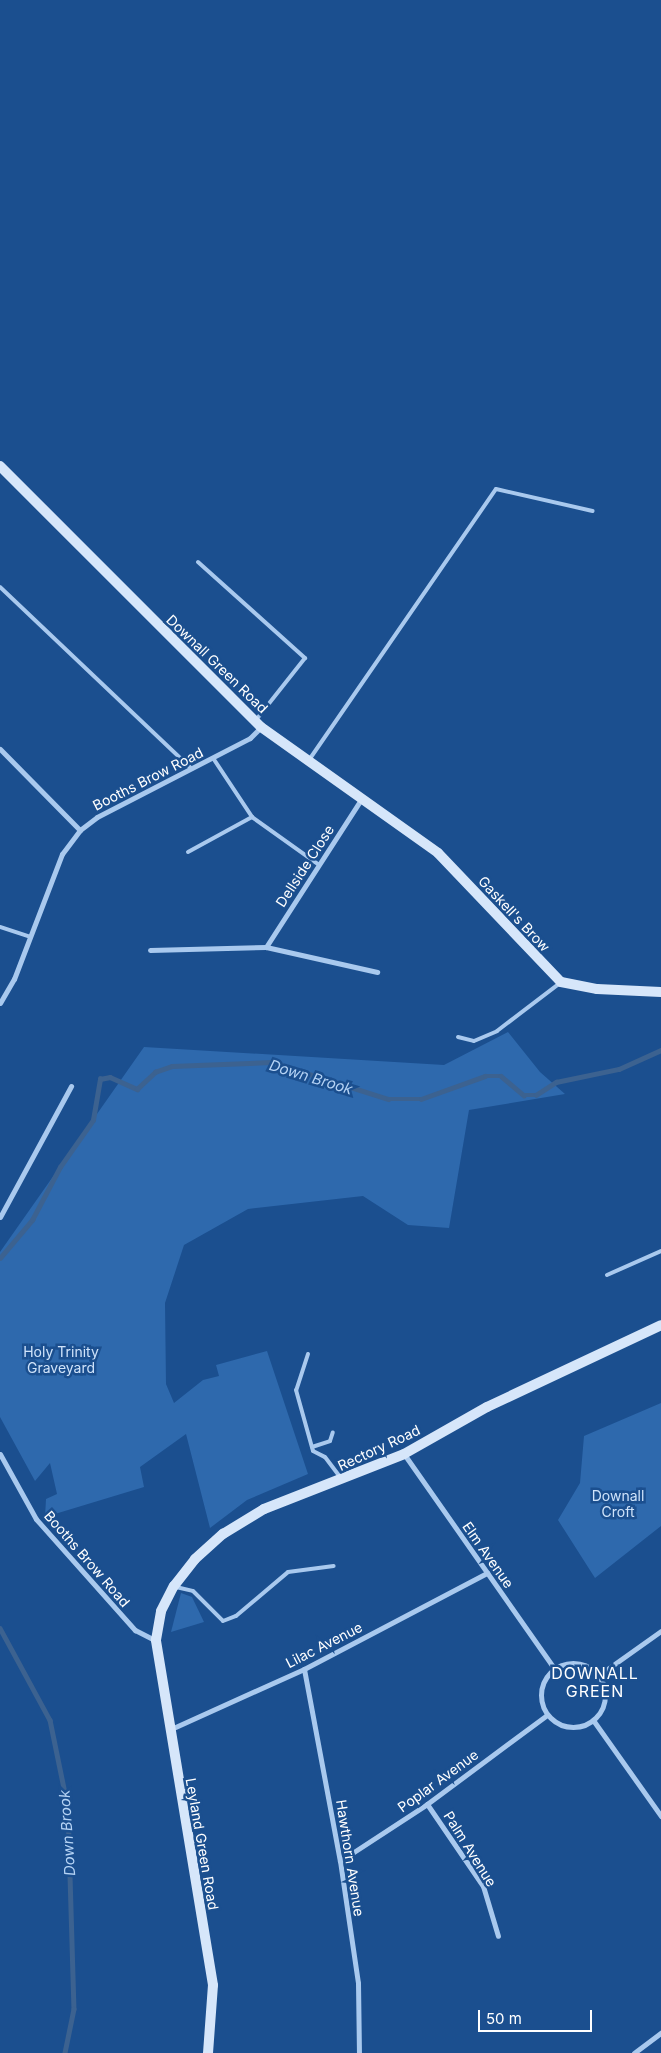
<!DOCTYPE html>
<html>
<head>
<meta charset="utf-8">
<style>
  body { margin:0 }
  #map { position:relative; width:661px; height:2053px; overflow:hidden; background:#1b4f8f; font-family:Inter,sans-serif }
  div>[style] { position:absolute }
  .green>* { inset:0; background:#2e69ad }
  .stream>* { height:4.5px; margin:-2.25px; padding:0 2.25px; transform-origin:2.25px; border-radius:2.25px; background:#3c6290 }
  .lane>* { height:4px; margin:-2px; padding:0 2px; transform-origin:2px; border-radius:2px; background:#a9c9ee }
  .street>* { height:5px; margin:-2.5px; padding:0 2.5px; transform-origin:2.5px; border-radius:2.5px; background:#a9c9ee }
  .street>.ring { margin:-2.5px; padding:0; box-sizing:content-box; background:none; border:5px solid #a9c9ee; border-radius:50% }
  .secondary>* { height:10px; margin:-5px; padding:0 5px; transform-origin:5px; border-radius:5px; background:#d6e6fa }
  span { translate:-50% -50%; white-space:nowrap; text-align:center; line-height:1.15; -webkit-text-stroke:5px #1b4f8f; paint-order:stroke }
  .street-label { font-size:14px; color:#fff }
  .park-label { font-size:14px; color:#cfe3fa }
  .water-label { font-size:15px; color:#b5d3f5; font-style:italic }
  .quarter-label { font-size:16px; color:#fff; letter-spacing:1px }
  .scale { position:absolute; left:478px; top:2010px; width:114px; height:22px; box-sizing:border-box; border:2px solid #fff; border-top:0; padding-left:6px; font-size:15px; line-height:18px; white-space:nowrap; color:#fff; -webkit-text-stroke:4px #1b4f8f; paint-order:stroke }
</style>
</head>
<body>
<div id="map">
  <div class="green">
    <div style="clip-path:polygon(508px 1032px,540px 1072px,565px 1094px,469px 1110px,449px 1228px,408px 1225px,363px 1196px,248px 1209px,184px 1245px,165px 1303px,166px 1384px,174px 1403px,203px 1380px,219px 1376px,216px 1365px,267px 1351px,308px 1474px,247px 1500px,210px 1528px,186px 1434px,140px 1467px,144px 1487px,45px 1517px,46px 1499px,57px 1494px,50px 1463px,35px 1481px,0 1417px,0 1252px,144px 1047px,444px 1065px)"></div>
    <div style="clip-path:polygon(661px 1403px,661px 1526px,595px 1578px,558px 1520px,580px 1483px,584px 1436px)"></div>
    <div style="clip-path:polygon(181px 1593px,192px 1597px,204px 1622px,171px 1632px)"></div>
  </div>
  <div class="stream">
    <div style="left:0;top:1258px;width:50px;rotate:-49.9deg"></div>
    <div style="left:32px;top:1220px;width:60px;rotate:-62.2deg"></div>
    <div style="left:60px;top:1167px;width:57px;rotate:-54.9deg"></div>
    <div style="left:93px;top:1120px;width:42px;rotate:-80.3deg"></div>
    <div style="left:100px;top:1079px;width:10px;rotate:-11deg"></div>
    <div style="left:110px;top:1077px;width:30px;rotate:24deg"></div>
    <div style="left:137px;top:1089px;width:25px;rotate:-43deg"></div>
    <div style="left:155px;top:1072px;width:18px;rotate:-19deg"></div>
    <div style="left:172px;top:1066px;width:99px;rotate:-2.3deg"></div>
    <div style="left:271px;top:1062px;width:123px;rotate:17.5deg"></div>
    <div style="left:388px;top:1099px;width:33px"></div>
    <div style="left:421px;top:1099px;width:68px;rotate:-19.8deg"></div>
    <div style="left:485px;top:1076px;width:16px"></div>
    <div style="left:501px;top:1076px;width:30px;rotate:40deg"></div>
    <div style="left:524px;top:1095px;width:12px"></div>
    <div style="left:536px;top:1095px;width:24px;rotate:-33deg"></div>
    <div style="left:556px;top:1082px;width:64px;rotate:-11.7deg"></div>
    <div style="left:619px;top:1069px;width:46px;rotate:-24.3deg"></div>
    <div style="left:0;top:1628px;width:105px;rotate:61.5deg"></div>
    <div style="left:50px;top:1720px;width:90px;rotate:78.4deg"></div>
    <div style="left:68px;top:1808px;width:201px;rotate:88.3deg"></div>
    <div style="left:74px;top:2009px;width:45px;rotate:101.6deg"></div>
  </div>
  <div class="lane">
    <div style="left:198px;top:562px;width:144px;rotate:41.9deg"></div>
    <div style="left:305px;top:658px;width:80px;rotate:128.4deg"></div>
    <div style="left:0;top:587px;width:263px;rotate:43.5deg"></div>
    <div style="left:213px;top:758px;width:71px;rotate:56.5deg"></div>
    <div style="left:252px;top:817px;width:82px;rotate:35.6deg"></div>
    <div style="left:309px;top:760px;width:329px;rotate:-55.4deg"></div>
    <div style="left:496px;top:489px;width:99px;rotate:12.8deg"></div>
    <div style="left:188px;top:852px;width:73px;rotate:-28.7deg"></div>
    <div style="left:0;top:927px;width:32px;rotate:18deg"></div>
    <div style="left:458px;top:1037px;width:16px;rotate:14deg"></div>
    <div style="left:474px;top:1041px;width:25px;rotate:-23deg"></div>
    <div style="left:497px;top:1031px;width:79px;rotate:-37.3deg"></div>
    <div style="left:607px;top:1275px;width:59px;rotate:-24deg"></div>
    <div style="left:308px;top:1354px;width:38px;rotate:108deg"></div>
    <div style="left:296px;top:1390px;width:63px;rotate:74.4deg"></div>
    <div style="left:313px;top:1451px;width:13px;rotate:27deg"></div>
    <div style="left:325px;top:1457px;width:26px;rotate:53deg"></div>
    <div style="left:312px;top:1447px;width:19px;rotate:-18deg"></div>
    <div style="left:330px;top:1441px;width:9px;rotate:-72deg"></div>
    <div style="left:176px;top:1587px;width:17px;rotate:13deg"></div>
    <div style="left:193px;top:1591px;width:42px;rotate:45deg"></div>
    <div style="left:223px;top:1621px;width:14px;rotate:-21deg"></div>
    <div style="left:236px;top:1616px;width:68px;rotate:-40.2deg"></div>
    <div style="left:288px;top:1572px;width:46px;rotate:-7.4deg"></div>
  </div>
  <div class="street">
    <div style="left:0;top:749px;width:114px;rotate:45.4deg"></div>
    <div style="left:266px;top:947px;width:177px;rotate:-57.2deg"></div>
    <div style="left:150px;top:950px;width:116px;rotate:-1.5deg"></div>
    <div style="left:266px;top:947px;width:114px;rotate:12.7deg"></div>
    <div style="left:0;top:1003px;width:28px;rotate:-60deg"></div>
    <div style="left:14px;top:979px;width:134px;rotate:-69deg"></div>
    <div style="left:62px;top:854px;width:30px;rotate:-53deg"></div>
    <div style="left:80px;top:830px;width:21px;rotate:-37deg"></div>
    <div style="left:97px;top:817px;width:172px;rotate:-27.3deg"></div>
    <div style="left:250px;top:738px;width:16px;rotate:-45deg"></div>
    <div style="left:0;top:1217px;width:149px;rotate:-61.5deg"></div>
    <div style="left:0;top:1454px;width:74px;rotate:61deg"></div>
    <div style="left:36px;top:1519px;width:149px;rotate:48.3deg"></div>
    <div style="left:135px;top:1630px;width:22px;rotate:27deg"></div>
    <div style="left:404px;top:1454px;width:261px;rotate:55deg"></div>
    <div class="ring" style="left:541px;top:1663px;width:59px;height:59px"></div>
    <div style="left:304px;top:1669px;width:195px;rotate:79.4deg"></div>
    <div style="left:340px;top:1861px;width:123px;rotate:81.6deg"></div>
    <div style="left:358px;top:1983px;width:70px;rotate:89.2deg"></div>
    <div style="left:599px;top:1675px;width:76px;rotate:-35.4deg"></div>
    <div style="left:593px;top:1720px;width:118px;rotate:54.7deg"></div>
    <div style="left:171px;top:1729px;width:146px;rotate:-24.3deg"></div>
    <div style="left:304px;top:1669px;width:207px;rotate:-27.7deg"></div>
    <div style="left:427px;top:1804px;width:99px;rotate:55.7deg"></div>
    <div style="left:483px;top:1886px;width:52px;rotate:73.3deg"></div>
    <div style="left:340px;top:1861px;width:104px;rotate:-33.2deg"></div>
    <div style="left:427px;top:1804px;width:149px;rotate:-36.6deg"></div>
    <div style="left:634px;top:2053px;width:34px;rotate:-37deg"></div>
  </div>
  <div class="secondary">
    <div style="left:0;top:466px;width:369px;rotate:45deg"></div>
    <div style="left:261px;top:727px;width:217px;rotate:35.4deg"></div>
    <div style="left:438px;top:853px;width:178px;rotate:46.4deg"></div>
    <div style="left:561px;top:982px;width:37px;rotate:11deg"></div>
    <div style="left:597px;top:989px;width:64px;rotate:2.7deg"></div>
    <div style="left:208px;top:2053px;width:68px;rotate:-85.8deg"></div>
    <div style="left:213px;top:1985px;width:350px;rotate:-99.4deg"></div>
    <div style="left:156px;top:1640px;width:29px;rotate:-80deg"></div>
    <div style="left:161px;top:1611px;width:28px;rotate:-63deg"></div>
    <div style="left:174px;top:1586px;width:34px;rotate:-52deg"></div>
    <div style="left:195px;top:1559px;width:38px;rotate:-42deg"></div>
    <div style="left:223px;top:1534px;width:48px;rotate:-31.4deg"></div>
    <div style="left:264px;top:1509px;width:150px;rotate:-21.4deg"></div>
    <div style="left:404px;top:1454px;width:95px;rotate:-29.5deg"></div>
    <div style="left:487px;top:1407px;width:192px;rotate:-25.2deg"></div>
  </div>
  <div class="street-label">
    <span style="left:217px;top:664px;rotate:44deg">Downall Green Road</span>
    <span style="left:148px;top:779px;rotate:-27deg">Booths Brow Road</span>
    <span style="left:305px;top:866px;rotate:-57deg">Dellside Close</span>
    <span style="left:514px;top:914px;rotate:47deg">Gaskell's Brow</span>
    <span style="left:379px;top:1448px;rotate:-25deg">Rectory Road</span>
    <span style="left:488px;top:1555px;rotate:55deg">Elm Avenue</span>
    <span style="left:87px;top:1559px;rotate:49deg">Booths Brow Road</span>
    <span style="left:324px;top:1645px;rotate:-27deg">Lilac Avenue</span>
    <span style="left:438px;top:1781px;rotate:-36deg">Poplar Avenue</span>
    <span style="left:202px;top:1844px;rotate:80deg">Leyland Green Road</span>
    <span style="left:470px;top:1849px;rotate:58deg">Palm Avenue</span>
    <span style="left:350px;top:1858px;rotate:81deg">Hawthorn Avenue</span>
  </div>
  <div class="park-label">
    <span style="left:61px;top:1360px">Holy Trinity<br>Graveyard</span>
    <span style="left:618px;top:1504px">Downall<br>Croft</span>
  </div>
  <div class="water-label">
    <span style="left:311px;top:1077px;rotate:17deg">Down Brook</span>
    <span style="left:67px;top:1833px;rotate:-94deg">Down Brook</span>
  </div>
  <div class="quarter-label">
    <span style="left:595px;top:1682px">DOWNALL<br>GREEN</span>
  </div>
  <div class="scale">50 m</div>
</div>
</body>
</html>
